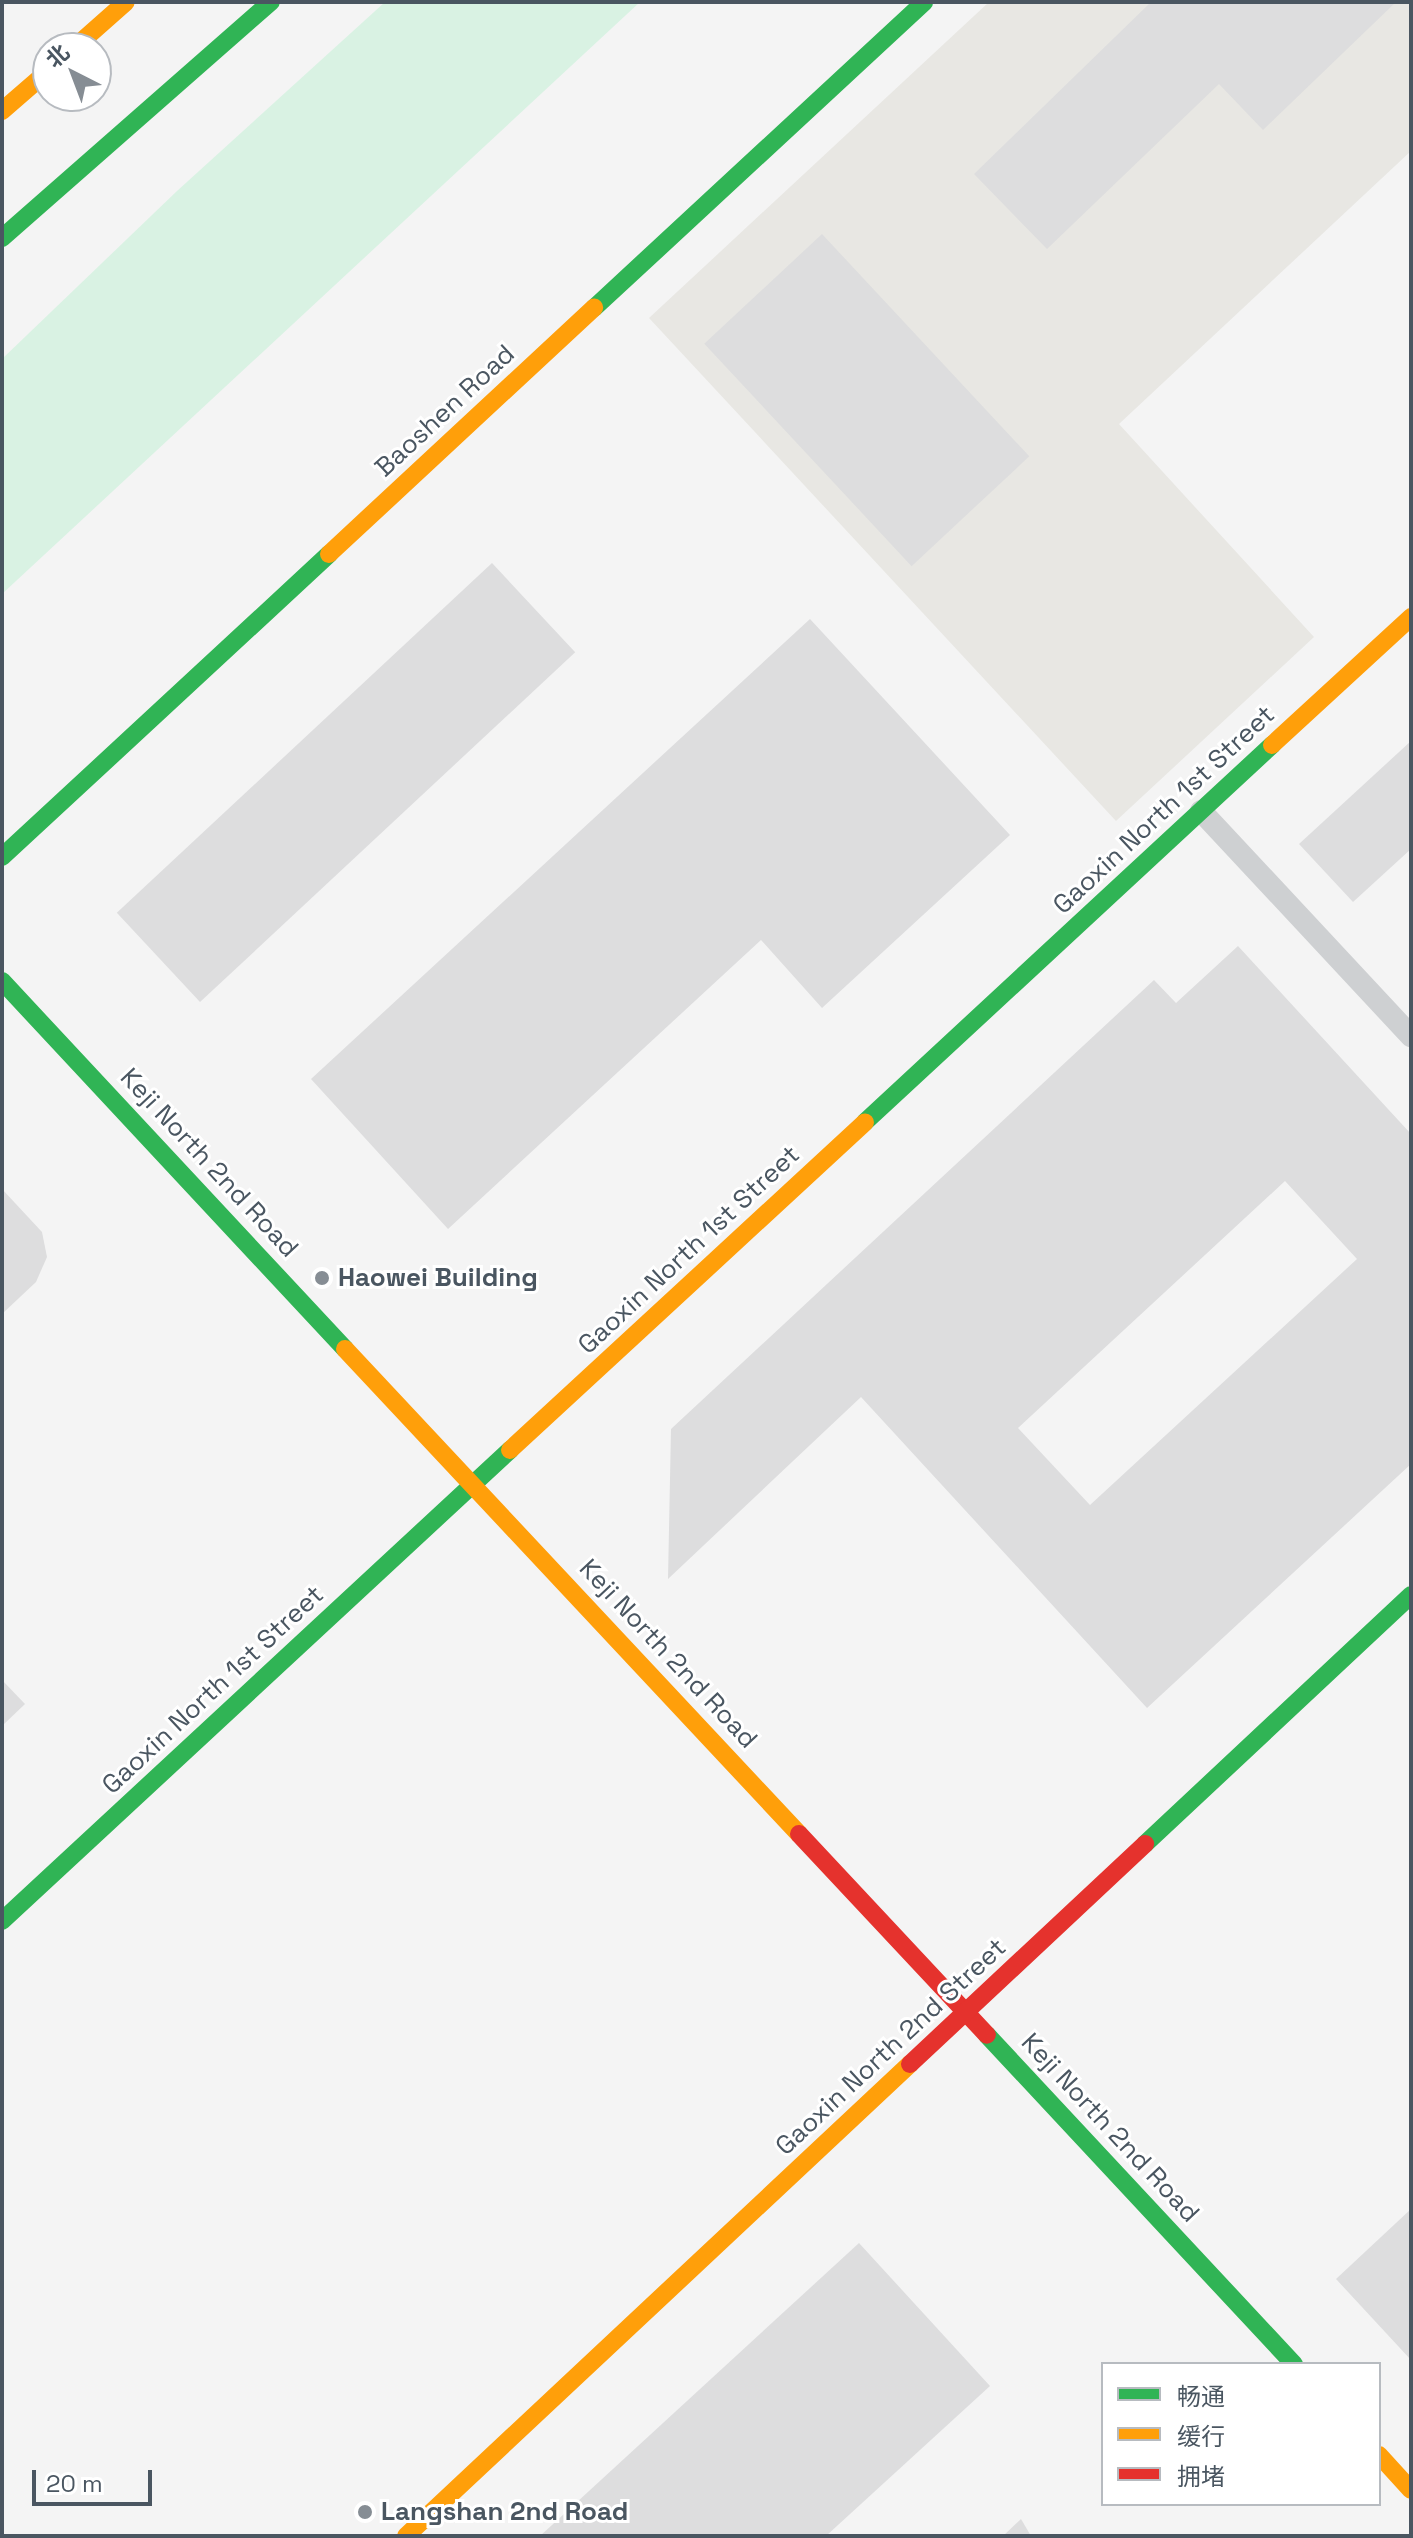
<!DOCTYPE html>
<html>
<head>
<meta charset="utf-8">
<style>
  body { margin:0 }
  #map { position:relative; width:1413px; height:2538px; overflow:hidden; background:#f4f4f4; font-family:"Space Grotesk","Noto Sans SC",sans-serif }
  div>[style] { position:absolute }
  .commercial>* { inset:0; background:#e8e7e3 }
  .green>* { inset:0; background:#d9f2e3 }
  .building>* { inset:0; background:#ddddde; transform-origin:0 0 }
  .lane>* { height:22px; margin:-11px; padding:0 11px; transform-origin:11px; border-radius:11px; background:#ced0d2 }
  .fast>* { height:18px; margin:-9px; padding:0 9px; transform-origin:9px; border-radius:9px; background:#30b455 }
  .slow>* { height:18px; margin:-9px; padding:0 9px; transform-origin:9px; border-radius:9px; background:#ff9f0a }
  .jam>* { height:18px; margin:-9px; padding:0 9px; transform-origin:9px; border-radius:9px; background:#e5322d }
  .dots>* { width:22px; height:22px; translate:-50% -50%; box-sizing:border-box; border:4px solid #fff; border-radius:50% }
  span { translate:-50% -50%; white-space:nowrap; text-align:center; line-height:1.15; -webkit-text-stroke:6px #fff; paint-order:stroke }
  .street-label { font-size:26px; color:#4a5661 }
  .poi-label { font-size:26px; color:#4a5661; font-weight:700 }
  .left { translate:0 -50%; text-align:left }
  .frame { position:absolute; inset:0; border:4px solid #4a5661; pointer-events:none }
  .legend { position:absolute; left:1101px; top:2362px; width:280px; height:144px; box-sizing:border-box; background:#fff; border:2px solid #b7bbc0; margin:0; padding:10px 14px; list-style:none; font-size:24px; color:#4a5661 }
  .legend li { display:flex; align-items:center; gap:16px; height:40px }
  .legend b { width:40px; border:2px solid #b7bbc0 }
  .north { position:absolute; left:32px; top:32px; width:80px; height:80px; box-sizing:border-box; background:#fff; border:2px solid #b7bbc0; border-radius:50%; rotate:318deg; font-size:22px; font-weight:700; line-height:32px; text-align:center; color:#4a5661 }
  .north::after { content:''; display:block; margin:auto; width:28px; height:36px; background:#868d94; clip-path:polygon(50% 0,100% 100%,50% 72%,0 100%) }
  .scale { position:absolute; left:32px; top:2470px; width:120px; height:36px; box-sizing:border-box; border:4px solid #4a5661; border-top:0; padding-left:10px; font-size:24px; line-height:28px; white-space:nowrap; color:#4a5661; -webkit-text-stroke:6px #fff; paint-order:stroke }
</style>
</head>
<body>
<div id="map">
  <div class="commercial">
    <div style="clip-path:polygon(989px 2px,1411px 2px,1411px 151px,1119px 424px,1314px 637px,1116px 821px,649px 318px)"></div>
  </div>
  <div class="green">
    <div style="clip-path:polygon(385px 2px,640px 2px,2px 594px,2px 359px,177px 191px)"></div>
  </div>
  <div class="building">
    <div style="clip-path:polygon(1151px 2px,1396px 2px,1263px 130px,1219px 84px,1047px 249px,974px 174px)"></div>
    <div style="left:822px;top:234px;width:304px;height:161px;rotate:47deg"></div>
    <div style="left:492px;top:563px;width:122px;height:513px;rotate:47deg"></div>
    <div style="clip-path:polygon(810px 619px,1010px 835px,822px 1008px,761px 940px,448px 1229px,311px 1079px)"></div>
    <div style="clip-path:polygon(1411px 741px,1411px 849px,1353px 902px,1299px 844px)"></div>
    <div style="clip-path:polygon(evenodd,1238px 946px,1411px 1134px,1411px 1464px,1147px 1708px,861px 1397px,668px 1579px,671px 1429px,1154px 980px,1176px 1003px,1238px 946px,1285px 1181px,1357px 1259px,1090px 1505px,1018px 1428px,1285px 1181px)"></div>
    <div style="clip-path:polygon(2px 1189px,42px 1232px,47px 1257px,36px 1282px,2px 1314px)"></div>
    <div style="clip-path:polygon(2px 1680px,25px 1704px,2px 1726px)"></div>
    <div style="clip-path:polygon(1411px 2209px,1411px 2360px,1336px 2279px)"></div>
    <div style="clip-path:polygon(859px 2243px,990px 2386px,826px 2536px,540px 2536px)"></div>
    <div style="clip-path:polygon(1021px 2519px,1031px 2536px,1003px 2536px)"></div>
  </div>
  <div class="lane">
    <div style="left:1201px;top:811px;width:308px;rotate:47deg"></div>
  </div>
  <div class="fast">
    <div style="left:2px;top:238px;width:358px;rotate:-41.3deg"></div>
    <div style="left:594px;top:308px;width:450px;rotate:-42.8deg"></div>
    <div style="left:2px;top:857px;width:446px;rotate:-42.8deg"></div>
    <div style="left:2px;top:981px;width:503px;rotate:47.01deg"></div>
    <div style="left:865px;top:1122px;width:555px;rotate:-42.81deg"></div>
    <div style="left:1145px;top:1844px;width:364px;rotate:-43.1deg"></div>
    <div style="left:2px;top:1921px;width:693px;rotate:-42.84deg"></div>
    <div style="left:987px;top:2035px;width:450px;rotate:47deg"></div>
  </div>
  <div class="slow">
    <div style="left:74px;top:48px;width:69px;rotate:-41.5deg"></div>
    <div style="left:2px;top:111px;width:61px;rotate:-41deg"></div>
    <div style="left:329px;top:554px;width:362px;rotate:-42.9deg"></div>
    <div style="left:1272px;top:745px;width:189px;rotate:-42.6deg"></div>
    <div style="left:345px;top:1349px;width:664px;rotate:46.89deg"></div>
    <div style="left:510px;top:1450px;width:483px;rotate:-42.7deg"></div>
    <div style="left:1379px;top:2455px;width:47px;rotate:47.6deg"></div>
    <div style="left:406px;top:2536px;width:691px;rotate:-43.12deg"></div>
  </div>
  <div class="jam">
    <div style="left:799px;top:1834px;width:275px;rotate:46.9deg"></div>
    <div style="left:910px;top:2064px;width:322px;rotate:-43.1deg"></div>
  </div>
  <div class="dots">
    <div style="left:322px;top:1278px;background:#868d94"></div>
    <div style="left:365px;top:2512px;background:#868d94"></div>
  </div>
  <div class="street-label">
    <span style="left:445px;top:411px;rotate:-43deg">Baoshen Road</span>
    <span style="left:1164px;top:810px;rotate:-43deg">Gaoxin North 1st Street</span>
    <span style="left:209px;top:1163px;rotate:47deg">Keji North 2nd Road</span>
    <span style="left:689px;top:1250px;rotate:-43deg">Gaoxin North 1st Street</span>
    <span style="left:668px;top:1654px;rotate:47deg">Keji North 2nd Road</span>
    <span style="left:213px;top:1690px;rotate:-43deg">Gaoxin North 1st Street</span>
    <span style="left:891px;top:2047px;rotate:-43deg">Gaoxin North 2nd Street</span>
    <span style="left:1110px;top:2128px;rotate:47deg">Keji North 2nd Road</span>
  </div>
  <div class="poi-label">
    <span class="left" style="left:338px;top:1278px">Haowei Building</span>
    <span class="left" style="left:381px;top:2512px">Langshan 2nd Road</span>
  </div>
  <div class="frame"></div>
  <ul class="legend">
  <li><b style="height:10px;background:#30b455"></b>畅通</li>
  <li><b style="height:10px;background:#ff9f0a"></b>缓行</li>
  <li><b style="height:10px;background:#e5322d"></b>拥堵</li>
  </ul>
  <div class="north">北</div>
  <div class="scale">20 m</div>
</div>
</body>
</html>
